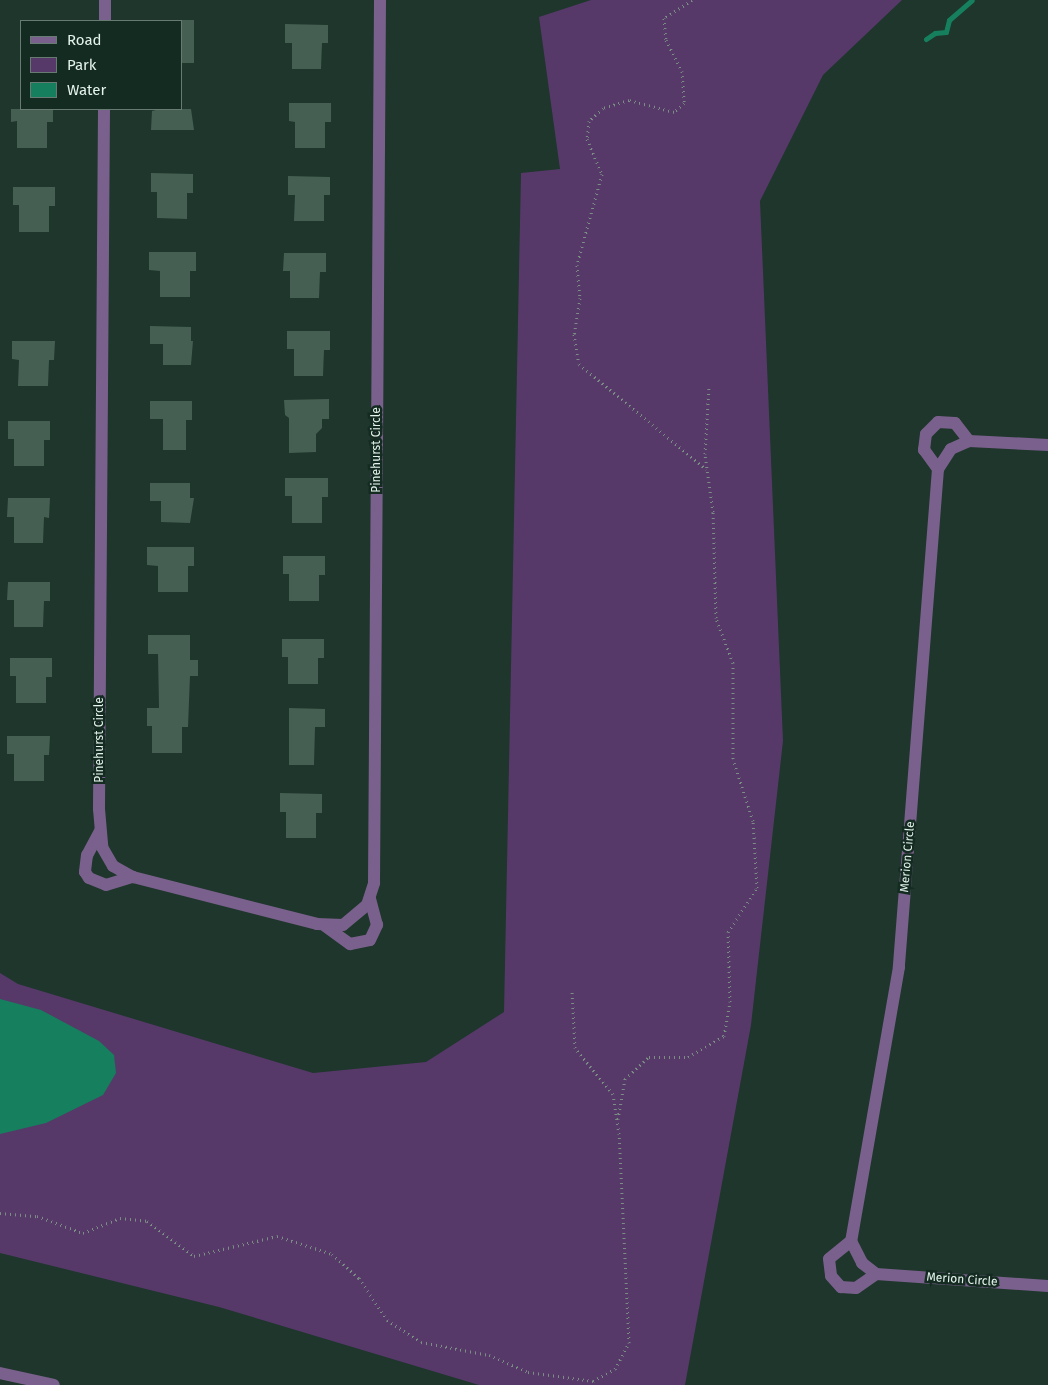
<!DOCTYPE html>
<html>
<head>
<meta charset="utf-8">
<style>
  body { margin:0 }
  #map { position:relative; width:1048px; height:1385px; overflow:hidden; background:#1e362b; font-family:"Fira Sans",sans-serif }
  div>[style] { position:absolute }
  .green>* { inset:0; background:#563969 }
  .water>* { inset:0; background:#167f5d }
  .stream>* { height:5px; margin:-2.5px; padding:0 2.5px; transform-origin:2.5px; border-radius:2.5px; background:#167f5d }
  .building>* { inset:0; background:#465f53; transform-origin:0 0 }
  .path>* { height:3px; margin-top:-1.5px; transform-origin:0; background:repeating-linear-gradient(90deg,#7a8e84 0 1px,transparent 0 5px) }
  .minor>* { height:12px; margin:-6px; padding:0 6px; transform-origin:6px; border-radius:6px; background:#7a608c }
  span { translate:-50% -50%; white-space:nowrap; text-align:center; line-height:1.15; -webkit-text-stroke:5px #142b21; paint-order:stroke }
  .street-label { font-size:12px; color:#e4f3ec }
  .legend { position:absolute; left:20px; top:20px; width:162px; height:90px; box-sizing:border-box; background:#142b21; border:1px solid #677b72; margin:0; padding:6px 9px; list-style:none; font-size:15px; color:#e4f3ec }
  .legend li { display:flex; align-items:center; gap:10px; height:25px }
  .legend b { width:25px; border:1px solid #677b72 }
</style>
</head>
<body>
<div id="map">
  <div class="green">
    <div style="clip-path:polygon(591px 0,902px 0,823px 75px,760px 201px,783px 741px,751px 1025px,685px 1385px,479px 1385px,219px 1307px,0 1253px,0 973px,18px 984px,313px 1073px,426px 1062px,504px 1012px,521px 173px,560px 169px,539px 17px)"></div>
  </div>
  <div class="water">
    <div style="clip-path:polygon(0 999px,41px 1010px,99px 1041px,114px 1055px,116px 1073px,103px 1095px,46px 1123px,0 1134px)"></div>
  </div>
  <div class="stream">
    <div style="left:926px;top:39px;width:11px;rotate:-34deg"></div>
    <div style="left:935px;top:33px;width:11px;rotate:-5deg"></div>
    <div style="left:946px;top:32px;width:12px;rotate:-76deg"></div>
    <div style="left:949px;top:20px;width:30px;rotate:-41deg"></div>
  </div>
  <div class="building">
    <div style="left:181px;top:20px;width:13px;height:43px"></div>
    <div style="clip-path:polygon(285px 24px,328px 25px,328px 43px,322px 43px,321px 69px,292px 69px,292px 43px,285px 43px)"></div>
    <div style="clip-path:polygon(289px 103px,331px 103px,331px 122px,325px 122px,325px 148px,295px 148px,295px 122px,289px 121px)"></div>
    <div style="clip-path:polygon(11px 109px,53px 109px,53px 122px,47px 122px,47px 148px,17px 148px,17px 121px,11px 122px)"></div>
    <div style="clip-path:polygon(160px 109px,191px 109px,194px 130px,151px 130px,152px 111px)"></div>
    <div style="clip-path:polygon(151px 173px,193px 174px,193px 193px,187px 193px,187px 219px,157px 218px,157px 192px,151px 192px)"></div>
    <div style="clip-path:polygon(288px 176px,330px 177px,330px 195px,324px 195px,324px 221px,294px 221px,295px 195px,288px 195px)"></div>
    <div style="clip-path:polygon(13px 187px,55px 187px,55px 206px,49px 206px,49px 232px,19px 232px,19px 205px,13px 205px)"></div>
    <div style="clip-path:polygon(149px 252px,196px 252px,196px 271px,190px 271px,190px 297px,160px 297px,160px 271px,149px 270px)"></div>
    <div style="clip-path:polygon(284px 253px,326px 253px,326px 272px,320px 272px,319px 298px,290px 298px,290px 271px,283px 271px)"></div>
    <div style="clip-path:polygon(150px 326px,191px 327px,191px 341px,193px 341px,191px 365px,163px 365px,163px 344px,150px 344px)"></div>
    <div style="clip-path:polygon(287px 331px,330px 331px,330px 350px,324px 350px,323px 376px,294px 376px,294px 349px,287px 349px)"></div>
    <div style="clip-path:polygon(12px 341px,55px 341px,54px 360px,49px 360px,48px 386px,18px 386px,19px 360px,12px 359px)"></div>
    <div style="clip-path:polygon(329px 399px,329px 419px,322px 419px,322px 428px,316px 434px,316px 452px,289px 453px,289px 418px,285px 415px,284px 400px)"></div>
    <div style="clip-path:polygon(150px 401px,192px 401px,192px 420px,186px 420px,186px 450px,163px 450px,163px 419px,150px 419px)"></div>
    <div style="clip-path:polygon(8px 421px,50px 421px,50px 440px,44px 440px,44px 466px,14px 466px,14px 439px,8px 439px)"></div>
    <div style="clip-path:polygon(285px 478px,328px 478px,328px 497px,322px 497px,322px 523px,292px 523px,292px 496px,285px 496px)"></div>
    <div style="clip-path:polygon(150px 483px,190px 483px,190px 498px,194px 498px,190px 523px,161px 522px,161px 501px,150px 501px)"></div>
    <div style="clip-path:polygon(8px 498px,50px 498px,49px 518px,44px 517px,43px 543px,14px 543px,14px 517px,7px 517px)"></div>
    <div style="clip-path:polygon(147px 547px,194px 547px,194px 566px,188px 566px,188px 592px,158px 592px,158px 566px,147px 565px)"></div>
    <div style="clip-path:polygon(283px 556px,325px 556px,325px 575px,319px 575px,319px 601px,289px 601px,289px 574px,283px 574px)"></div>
    <div style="clip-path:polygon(8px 582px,50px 582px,50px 601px,44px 601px,43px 627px,14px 627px,14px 600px,7px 600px)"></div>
    <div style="clip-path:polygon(148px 635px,190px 635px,190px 660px,198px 660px,198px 676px,190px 676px,188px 727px,182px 727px,182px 753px,152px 753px,152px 726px,147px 726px,147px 708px,159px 708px,158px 654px,148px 654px)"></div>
    <div style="clip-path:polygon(282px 639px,324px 639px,324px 658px,318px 658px,318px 684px,288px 684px,288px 657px,282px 657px)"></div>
    <div style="clip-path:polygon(10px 658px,52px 658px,52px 677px,46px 677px,46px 703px,16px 703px,16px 676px,10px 676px)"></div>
    <div style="clip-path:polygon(289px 708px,325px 709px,325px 727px,315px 727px,314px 765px,289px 765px)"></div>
    <div style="clip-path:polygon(7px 736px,50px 736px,49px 755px,44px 755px,44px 781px,14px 781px,14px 754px,7px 754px)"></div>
    <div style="clip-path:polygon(280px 793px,322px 794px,322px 813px,316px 813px,316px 838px,286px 838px,286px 812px,280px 812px)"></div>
  </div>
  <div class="path">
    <div style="left:692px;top:0;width:33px;rotate:147deg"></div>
    <div style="left:664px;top:18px;width:22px;rotate:85deg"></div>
    <div style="left:666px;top:40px;width:35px;rotate:63deg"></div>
    <div style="left:682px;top:71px;width:32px;rotate:86deg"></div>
    <div style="left:684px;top:103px;width:13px;rotate:138deg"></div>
    <div style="left:674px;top:112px;width:47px;rotate:-165.1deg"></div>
    <div style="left:629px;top:100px;width:27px;rotate:163deg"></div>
    <div style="left:603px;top:108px;width:19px;rotate:137deg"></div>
    <div style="left:589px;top:121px;width:18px;rotate:96deg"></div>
    <div style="left:587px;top:139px;width:38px;rotate:67deg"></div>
    <div style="left:602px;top:174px;width:94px;rotate:105.4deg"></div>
    <div style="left:577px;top:265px;width:33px;rotate:85deg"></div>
    <div style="left:580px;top:298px;width:36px;rotate:99deg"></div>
    <div style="left:574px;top:334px;width:30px;rotate:81deg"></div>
    <div style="left:579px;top:364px;width:165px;rotate:39.6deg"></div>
    <div style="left:618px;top:1119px;width:41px;rotate:-80.1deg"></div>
    <div style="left:625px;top:1079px;width:33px;rotate:-43deg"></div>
    <div style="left:649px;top:1057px;width:39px"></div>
    <div style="left:688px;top:1057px;width:42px;rotate:-30.3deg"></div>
    <div style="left:724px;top:1036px;width:35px;rotate:-80deg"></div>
    <div style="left:730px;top:1002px;width:70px;rotate:-91.6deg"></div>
    <div style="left:728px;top:932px;width:53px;rotate:-56.6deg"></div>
    <div style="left:757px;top:888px;width:67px;rotate:-93.4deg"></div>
    <div style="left:753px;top:821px;width:65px;rotate:-107.9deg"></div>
    <div style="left:733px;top:759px;width:96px;rotate:-90deg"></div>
    <div style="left:733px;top:663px;width:48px;rotate:-110.7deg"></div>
    <div style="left:716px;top:618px;width:106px;rotate:-91.6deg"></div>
    <div style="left:713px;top:512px;width:59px;rotate:-97.9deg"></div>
    <div style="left:705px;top:454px;width:67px;rotate:-86.6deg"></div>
    <div style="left:0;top:1213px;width:37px;rotate:5deg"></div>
    <div style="left:37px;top:1216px;width:49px;rotate:20.3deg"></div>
    <div style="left:83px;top:1233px;width:40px;rotate:-22deg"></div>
    <div style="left:120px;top:1218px;width:27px;rotate:6deg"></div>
    <div style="left:147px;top:1221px;width:59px;rotate:36.7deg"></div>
    <div style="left:194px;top:1256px;width:85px;rotate:-13.5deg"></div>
    <div style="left:277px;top:1236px;width:58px;rotate:18.1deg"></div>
    <div style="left:332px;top:1254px;width:36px;rotate:42deg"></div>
    <div style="left:359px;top:1278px;width:50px;rotate:56.3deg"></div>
    <div style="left:387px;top:1320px;width:40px;rotate:32.9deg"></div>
    <div style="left:421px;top:1342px;width:69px;rotate:10.8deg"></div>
    <div style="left:489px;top:1355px;width:43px;rotate:23.6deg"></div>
    <div style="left:528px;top:1372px;width:66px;rotate:7.9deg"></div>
    <div style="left:593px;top:1381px;width:25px;rotate:-29deg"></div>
    <div style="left:615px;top:1369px;width:30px;rotate:-62deg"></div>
    <div style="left:629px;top:1343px;width:209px;rotate:-92.7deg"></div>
    <div style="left:619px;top:1134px;width:40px;rotate:-98.5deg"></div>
    <div style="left:613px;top:1094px;width:60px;rotate:-129.6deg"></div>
    <div style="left:575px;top:1048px;width:58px;rotate:-93deg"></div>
  </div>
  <div class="minor">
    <div style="left:105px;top:21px;width:21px;rotate:-90deg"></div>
    <div style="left:104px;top:109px;width:700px;rotate:90.41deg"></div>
    <div style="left:99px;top:809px;width:38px;rotate:85deg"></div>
    <div style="left:102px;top:847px;width:22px;rotate:60deg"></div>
    <div style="left:113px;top:866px;width:23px;rotate:29deg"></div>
    <div style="left:133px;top:877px;width:190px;rotate:14.3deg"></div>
    <div style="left:317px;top:924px;width:26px;rotate:2deg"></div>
    <div style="left:343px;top:925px;width:31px;rotate:-40deg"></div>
    <div style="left:367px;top:905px;width:23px;rotate:-72deg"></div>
    <div style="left:374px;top:883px;width:883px;rotate:-89.61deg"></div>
    <div style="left:1048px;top:445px;width:79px;rotate:-177.1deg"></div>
    <div style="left:969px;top:441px;width:20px;rotate:156deg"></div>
    <div style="left:951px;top:449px;width:24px;rotate:123deg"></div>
    <div style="left:938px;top:469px;width:500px;rotate:94.5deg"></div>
    <div style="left:899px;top:967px;width:278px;rotate:99.9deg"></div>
    <div style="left:851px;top:1241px;width:25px;rotate:63deg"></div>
    <div style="left:862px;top:1263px;width:18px;rotate:38deg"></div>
    <div style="left:876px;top:1274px;width:172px;rotate:4deg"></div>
    <div style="left:938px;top:469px;width:24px;rotate:-126deg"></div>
    <div style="left:924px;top:450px;width:16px;rotate:-83deg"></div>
    <div style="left:926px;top:434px;width:17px;rotate:-45deg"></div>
    <div style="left:938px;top:422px;width:17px;rotate:3deg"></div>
    <div style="left:955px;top:423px;width:23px;rotate:52deg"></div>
    <div style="left:100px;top:831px;width:27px;rotate:118deg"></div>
    <div style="left:87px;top:855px;width:17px;rotate:97deg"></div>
    <div style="left:85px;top:872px;width:7px;rotate:56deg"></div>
    <div style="left:89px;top:878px;width:18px;rotate:22deg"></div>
    <div style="left:106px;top:885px;width:28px;rotate:-17deg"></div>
    <div style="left:325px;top:926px;width:31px;rotate:36deg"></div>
    <div style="left:350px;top:944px;width:20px;rotate:-11deg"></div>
    <div style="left:370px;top:940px;width:17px;rotate:-65deg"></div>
    <div style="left:377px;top:925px;width:27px;rotate:-105deg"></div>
    <div style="left:851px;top:1241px;width:28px;rotate:141deg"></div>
    <div style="left:829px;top:1259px;width:17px;rotate:83deg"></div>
    <div style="left:831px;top:1276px;width:15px;rotate:48deg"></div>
    <div style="left:841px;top:1287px;width:15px;rotate:4deg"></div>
    <div style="left:856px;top:1288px;width:24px;rotate:-35deg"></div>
    <div style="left:0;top:1373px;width:55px;rotate:12.5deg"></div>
  </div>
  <div class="street-label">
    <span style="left:377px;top:450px;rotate:-90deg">Pinehurst Circle</span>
    <span style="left:100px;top:740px;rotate:-90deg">Pinehurst Circle</span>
    <span style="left:908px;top:857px;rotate:-85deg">Merion Circle</span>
    <span style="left:962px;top:1280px;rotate:4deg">Merion Circle</span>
  </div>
  <ul class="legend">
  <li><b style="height:6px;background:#7a608c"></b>Road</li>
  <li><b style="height:14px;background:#563969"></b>Park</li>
  <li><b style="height:14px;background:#167f5d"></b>Water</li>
  </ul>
</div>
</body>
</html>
